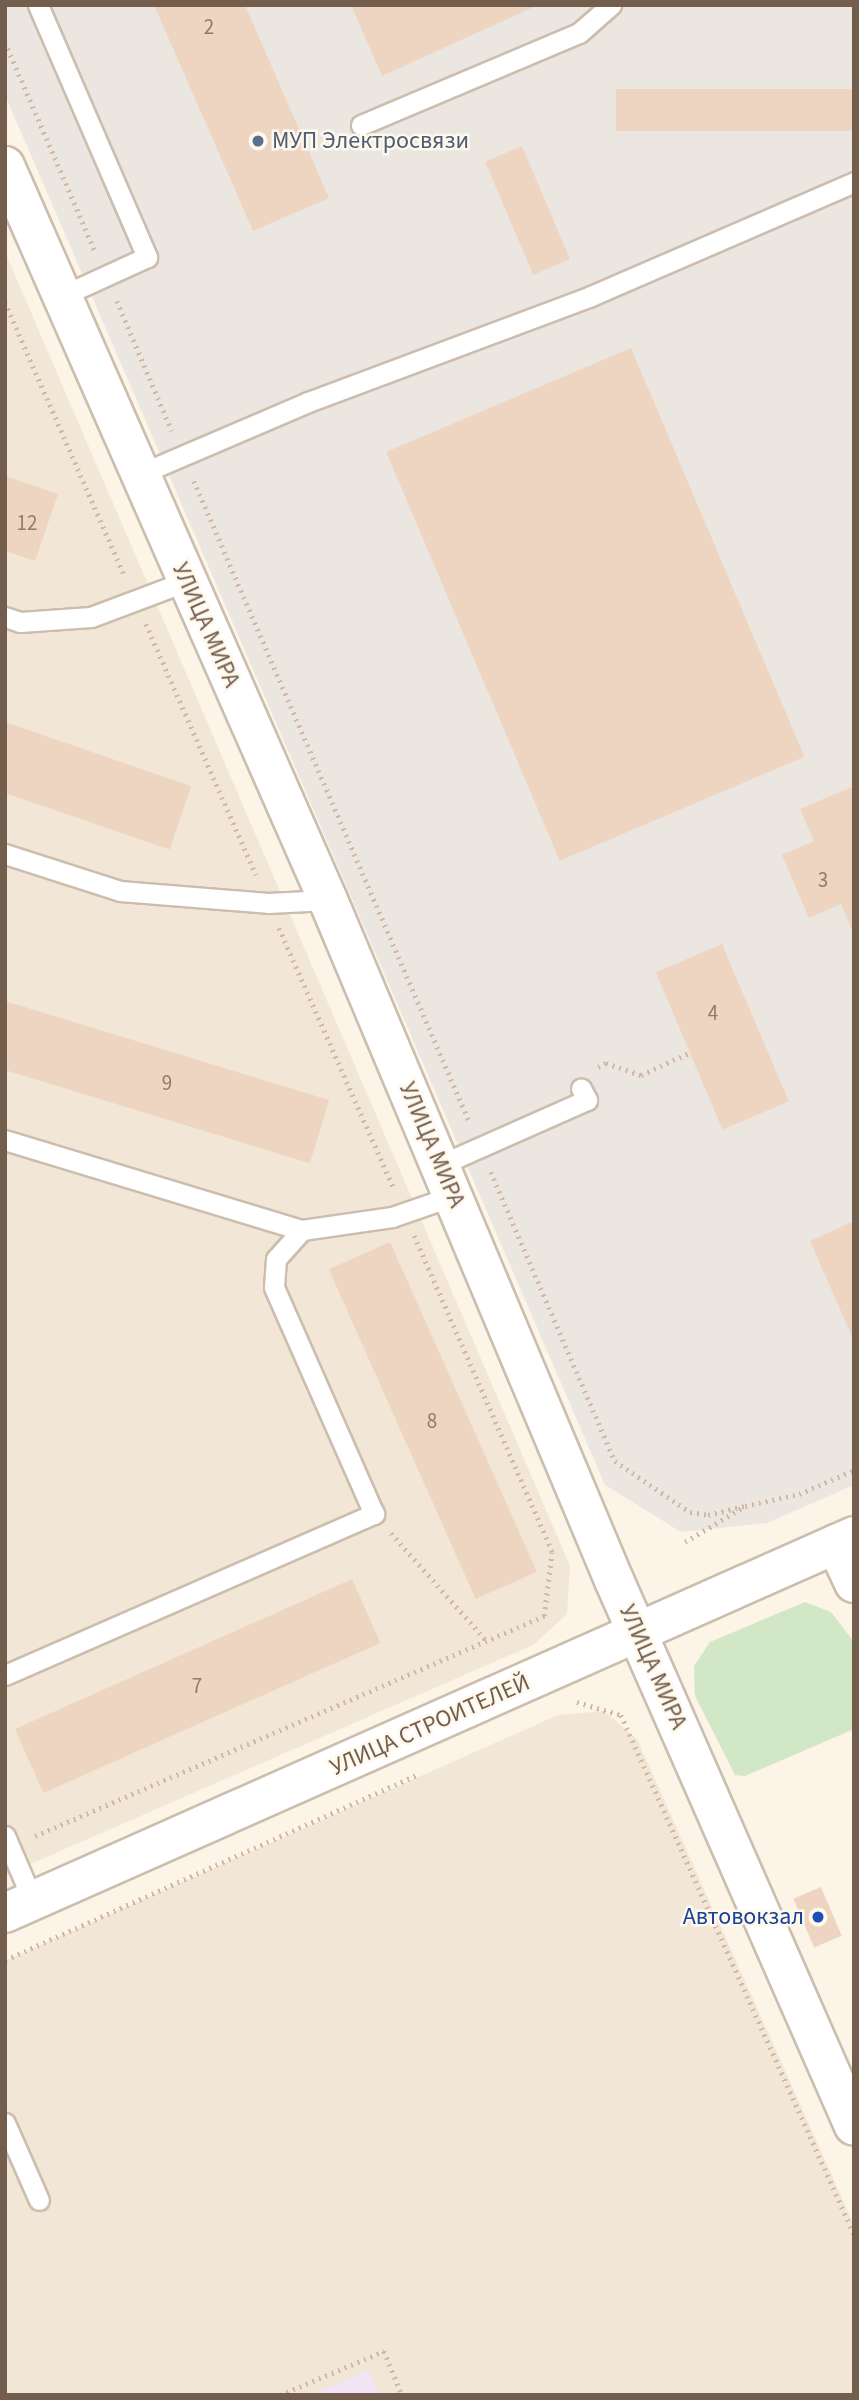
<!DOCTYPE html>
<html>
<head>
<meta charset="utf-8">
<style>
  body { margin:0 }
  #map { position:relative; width:859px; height:2400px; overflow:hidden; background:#fbf4e7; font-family:"Source Sans 3",sans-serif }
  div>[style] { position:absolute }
  .residential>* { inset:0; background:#f2e6d6 }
  .industrial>* { inset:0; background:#ebe6e0 }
  .education>* { inset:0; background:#f1e4f7 }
  .green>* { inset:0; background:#d2e7c6 }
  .building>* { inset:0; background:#eed5c1; transform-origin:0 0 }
  .path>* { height:4.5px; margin-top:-2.25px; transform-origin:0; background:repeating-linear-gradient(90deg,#d3b9a4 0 2px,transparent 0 7px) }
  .roads { filter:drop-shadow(2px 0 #ccbdae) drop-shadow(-2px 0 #ccbdae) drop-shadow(0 2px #ccbdae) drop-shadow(0 -2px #ccbdae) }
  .lane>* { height:19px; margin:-9.5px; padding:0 9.5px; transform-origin:9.5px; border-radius:9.5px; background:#fff }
  .secondary>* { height:38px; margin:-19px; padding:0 19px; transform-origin:19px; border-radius:19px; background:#fff }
  .dots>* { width:19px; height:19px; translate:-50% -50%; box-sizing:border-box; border:4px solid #fef8ed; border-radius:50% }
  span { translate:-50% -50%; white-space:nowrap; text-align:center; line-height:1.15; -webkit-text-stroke:5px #fef8ed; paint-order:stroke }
  .number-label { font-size:21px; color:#927b6a }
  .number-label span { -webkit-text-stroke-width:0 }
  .service-label { font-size:24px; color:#4e5e75 }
  .left { translate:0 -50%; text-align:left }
  .street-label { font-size:24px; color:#735d4d }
  .transit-label { font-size:24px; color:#164399 }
  .right { translate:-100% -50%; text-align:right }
  .frame { position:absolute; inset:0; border:7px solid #735d4d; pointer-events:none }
</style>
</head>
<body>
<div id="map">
  <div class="residential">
    <div style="clip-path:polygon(5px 252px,570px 1566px,567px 1614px,533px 1645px,5px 1875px)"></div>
    <div style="clip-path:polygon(604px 1711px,637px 1739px,854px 2225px,854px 2395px,5px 2395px,5px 1961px,558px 1715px)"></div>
  </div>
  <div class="industrial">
    <div style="clip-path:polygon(5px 5px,854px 5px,854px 1485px,767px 1523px,681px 1532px,605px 1485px,5px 95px)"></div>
  </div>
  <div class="education">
    <div style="clip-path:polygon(369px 2370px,379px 2395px,311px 2395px)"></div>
  </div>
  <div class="green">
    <div style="clip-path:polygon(805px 1602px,831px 1612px,854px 1642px,854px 1729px,745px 1776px,735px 1775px,695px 1696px,694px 1666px,710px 1642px)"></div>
  </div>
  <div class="building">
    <div style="clip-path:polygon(154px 5px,245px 5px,329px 198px,253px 231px)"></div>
    <div style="clip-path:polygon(351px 5px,538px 5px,382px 76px)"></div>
    <div style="left:854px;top:89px;width:42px;height:238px;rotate:90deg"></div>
    <div style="left:522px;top:146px;width:123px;height:40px;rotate:67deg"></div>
    <div style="left:631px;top:348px;width:444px;height:266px;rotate:67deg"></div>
    <div style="clip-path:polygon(5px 476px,58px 494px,35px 561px,5px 551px)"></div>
    <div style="left:5px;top:722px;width:197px;height:67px;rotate:19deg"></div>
    <div style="clip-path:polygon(854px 786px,854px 935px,841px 904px,809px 918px,782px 855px,814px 841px,800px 809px)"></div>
    <div style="left:722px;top:944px;width:171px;height:72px;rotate:67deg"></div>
    <div style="left:5px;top:1001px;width:339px;height:66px;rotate:17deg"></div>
    <div style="clip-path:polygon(854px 1221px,854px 1341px,810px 1241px)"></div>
    <div style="left:390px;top:1242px;width:361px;height:67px;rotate:66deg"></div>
    <div style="left:352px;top:1579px;width:70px;height:369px;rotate:66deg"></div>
    <div style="left:821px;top:1887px;width:53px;height:30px;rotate:67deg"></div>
  </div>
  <div class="path">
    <div style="left:5px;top:42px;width:228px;rotate:66.7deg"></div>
    <div style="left:117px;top:301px;width:141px;rotate:67.1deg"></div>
    <div style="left:5px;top:302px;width:300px;rotate:66.4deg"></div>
    <div style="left:194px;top:481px;width:699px;rotate:66.74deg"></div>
    <div style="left:146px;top:624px;width:274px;rotate:66.3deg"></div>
    <div style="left:279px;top:928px;width:285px;rotate:66.2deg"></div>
    <div style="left:598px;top:1067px;width:9px;rotate:-27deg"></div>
    <div style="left:606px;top:1063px;width:37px;rotate:19deg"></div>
    <div style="left:641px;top:1075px;width:55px;rotate:-24.7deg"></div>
    <div style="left:491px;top:1172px;width:314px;rotate:66.8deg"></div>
    <div style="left:615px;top:1461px;width:91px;rotate:34.2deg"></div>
    <div style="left:690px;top:1512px;width:18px;rotate:9deg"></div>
    <div style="left:708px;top:1515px;width:38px;rotate:-14deg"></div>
    <div style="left:391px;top:1533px;width:144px;rotate:48.4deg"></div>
    <div style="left:685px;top:1542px;width:70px;rotate:-31deg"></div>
    <div style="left:745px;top:1506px;width:55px;rotate:-12.5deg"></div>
    <div style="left:799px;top:1494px;width:60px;rotate:-23.6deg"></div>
    <div style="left:577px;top:1702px;width:46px;rotate:16.5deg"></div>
    <div style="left:621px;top:1715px;width:569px;rotate:65.82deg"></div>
    <div style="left:35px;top:1836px;width:555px;rotate:-23.37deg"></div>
    <div style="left:544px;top:1616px;width:64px;rotate:-82.9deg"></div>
    <div style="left:552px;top:1552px;width:345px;rotate:-113.6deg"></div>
    <div style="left:5px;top:1960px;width:451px;rotate:-24.2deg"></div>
    <div style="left:280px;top:2395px;width:113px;rotate:-22.9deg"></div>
    <div style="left:384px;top:2351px;width:48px;rotate:67.8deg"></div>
  </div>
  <div class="roads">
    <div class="lane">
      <div style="left:38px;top:5px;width:275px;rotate:66.6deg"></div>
      <div style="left:147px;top:257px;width:94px;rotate:155.4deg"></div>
      <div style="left:361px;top:125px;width:237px;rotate:-22.9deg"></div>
      <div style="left:579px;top:33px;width:43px;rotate:-41.2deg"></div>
      <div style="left:140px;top:474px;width:183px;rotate:-23.2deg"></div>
      <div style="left:308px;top:402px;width:302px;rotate:-20.5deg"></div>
      <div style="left:591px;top:296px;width:287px;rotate:-23.4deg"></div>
      <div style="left:5px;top:617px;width:16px;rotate:18deg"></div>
      <div style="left:20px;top:622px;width:71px;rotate:-4deg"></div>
      <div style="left:91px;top:617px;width:103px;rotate:-20.6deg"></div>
      <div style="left:5px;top:854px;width:121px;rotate:17.8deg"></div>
      <div style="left:120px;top:891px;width:148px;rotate:4.6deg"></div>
      <div style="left:268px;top:903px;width:60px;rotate:-2.9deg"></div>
      <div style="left:5px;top:1140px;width:310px;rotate:16.9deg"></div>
      <div style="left:440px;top:1165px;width:161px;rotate:-23.9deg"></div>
      <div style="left:587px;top:1100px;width:13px;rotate:-117deg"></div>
      <div style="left:5px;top:1675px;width:403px;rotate:-23.6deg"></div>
      <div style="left:374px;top:1514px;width:248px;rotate:-113.8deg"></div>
      <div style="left:274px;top:1287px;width:28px;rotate:-86deg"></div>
      <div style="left:276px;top:1259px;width:39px;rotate:-48deg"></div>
      <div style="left:302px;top:1230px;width:91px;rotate:-8.2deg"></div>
      <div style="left:392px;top:1217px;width:65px;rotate:-19deg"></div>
      <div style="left:5px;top:1836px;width:71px;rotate:66.7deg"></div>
      <div style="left:5px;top:2123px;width:84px;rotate:66.2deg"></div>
    </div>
    <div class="secondary">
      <div style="left:5px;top:166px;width:802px;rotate:66.25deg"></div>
      <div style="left:328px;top:900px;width:738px;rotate:67.19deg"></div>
      <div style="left:614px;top:1580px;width:596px;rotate:66.27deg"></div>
      <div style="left:836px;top:1544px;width:43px;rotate:65.2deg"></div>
      <div style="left:5px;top:1913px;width:929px;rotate:-23.94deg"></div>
    </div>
  </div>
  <div class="dots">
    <div style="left:258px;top:141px;background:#5c6f8a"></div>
    <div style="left:818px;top:1917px;background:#1a4fb4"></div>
  </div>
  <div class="number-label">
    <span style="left:209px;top:27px">2</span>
    <span style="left:27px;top:523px">12</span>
    <span style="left:823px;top:880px">3</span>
    <span style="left:713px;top:1013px">4</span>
    <span style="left:167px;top:1083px">9</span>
    <span style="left:432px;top:1421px">8</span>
    <span style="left:197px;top:1686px">7</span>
  </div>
  <div class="service-label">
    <span class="left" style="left:272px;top:141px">МУП Электросвязи</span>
  </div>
  <div class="street-label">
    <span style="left:206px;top:625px;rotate:66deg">УЛИЦА МИРА</span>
    <span style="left:432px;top:1145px;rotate:67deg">УЛИЦА МИРА</span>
    <span style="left:653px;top:1667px;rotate:66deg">УЛИЦА МИРА</span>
    <span style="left:430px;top:1725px;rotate:-24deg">УЛИЦА СТРОИТЕЛЕЙ</span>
  </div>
  <div class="transit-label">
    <span class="right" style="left:804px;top:1917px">Автовокзал</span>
  </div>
  <div class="frame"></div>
</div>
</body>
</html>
